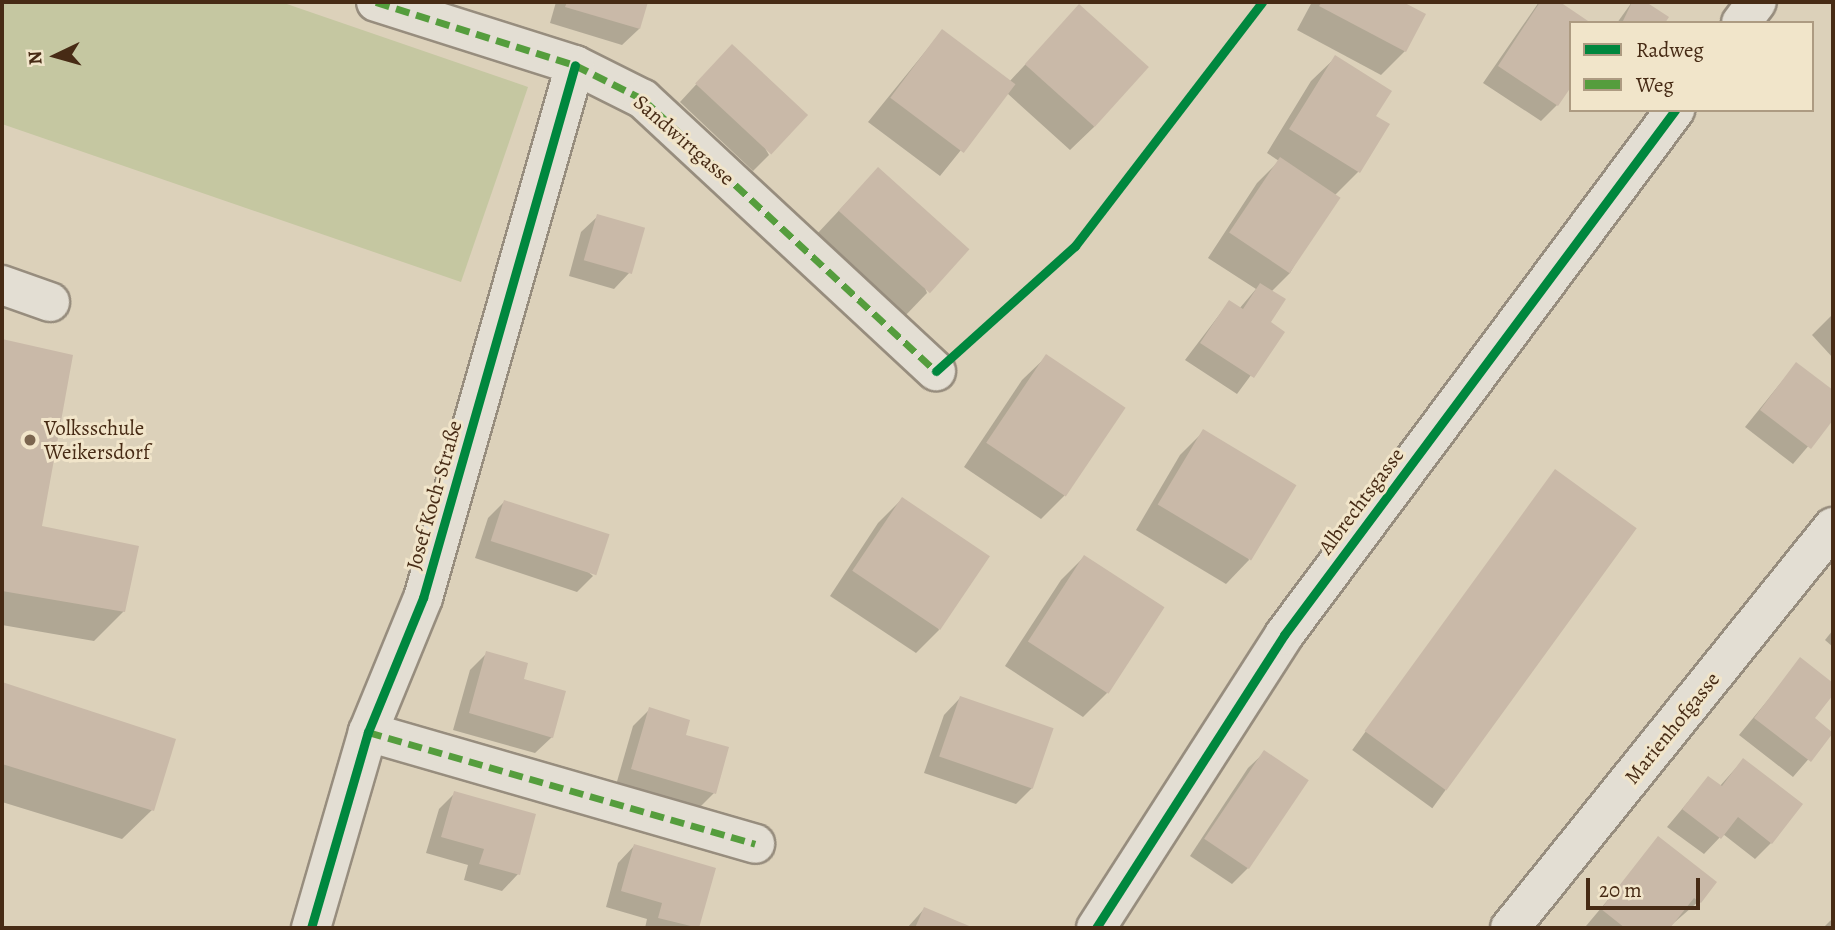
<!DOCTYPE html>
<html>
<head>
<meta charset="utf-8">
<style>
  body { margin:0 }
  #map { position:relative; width:1835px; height:930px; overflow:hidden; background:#dcd1ba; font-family:Alegreya,serif }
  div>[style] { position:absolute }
  .green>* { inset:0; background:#c5c7a1 }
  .shadow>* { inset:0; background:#0003; transform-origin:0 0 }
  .building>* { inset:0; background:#c9b9a8; transform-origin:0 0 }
  .roads { filter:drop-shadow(2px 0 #978d7e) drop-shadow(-2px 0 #978d7e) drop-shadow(0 2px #978d7e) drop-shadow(0 -2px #978d7e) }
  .minor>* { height:38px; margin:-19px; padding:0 19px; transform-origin:19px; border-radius:19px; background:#e3ded3 }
  .quiet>* { height:7px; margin-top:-3.5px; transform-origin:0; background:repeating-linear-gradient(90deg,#559d3d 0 14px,transparent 0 21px) }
  .cycleway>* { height:9px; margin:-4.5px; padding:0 4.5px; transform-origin:4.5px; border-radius:4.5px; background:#00873e }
  .dots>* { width:19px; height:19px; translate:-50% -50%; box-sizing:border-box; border:4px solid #f1e5ca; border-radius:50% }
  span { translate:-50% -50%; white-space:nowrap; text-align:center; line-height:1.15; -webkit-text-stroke:6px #f1e5ca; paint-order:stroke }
  .street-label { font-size:21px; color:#472b15 }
  .poi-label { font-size:21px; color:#472b15 }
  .left { translate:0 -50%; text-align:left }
  .frame { position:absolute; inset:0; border:4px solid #472b15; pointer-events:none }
  .legend { position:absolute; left:1569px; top:21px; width:245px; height:91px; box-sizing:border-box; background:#f1e5ca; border:2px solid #ad9b82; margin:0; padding:9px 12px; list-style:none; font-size:21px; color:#472b15 }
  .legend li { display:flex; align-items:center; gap:14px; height:35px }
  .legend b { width:35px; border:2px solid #ad9b82 }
  .north { position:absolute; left:21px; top:21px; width:70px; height:70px; -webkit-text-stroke:5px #f1e5ca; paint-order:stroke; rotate:265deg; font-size:19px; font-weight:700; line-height:28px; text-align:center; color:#472b15 }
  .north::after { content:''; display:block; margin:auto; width:24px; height:32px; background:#472b15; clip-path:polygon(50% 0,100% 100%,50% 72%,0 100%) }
  .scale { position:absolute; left:1586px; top:878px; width:114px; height:32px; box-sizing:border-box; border:4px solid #472b15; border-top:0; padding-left:9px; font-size:21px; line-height:24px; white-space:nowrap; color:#472b15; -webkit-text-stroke:5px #f1e5ca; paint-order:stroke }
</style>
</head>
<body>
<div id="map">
  <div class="green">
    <div style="clip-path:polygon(3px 2px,281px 2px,528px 87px,461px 282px,2px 124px)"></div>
  </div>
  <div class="shadow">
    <div style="clip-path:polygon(556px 2px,646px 2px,639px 29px,622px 45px,550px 23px)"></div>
    <div style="clip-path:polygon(1312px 2px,1405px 2px,1405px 51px,1381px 75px,1297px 30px)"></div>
    <div style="clip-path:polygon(1539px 2px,1557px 2px,1588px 23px,1571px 23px,1557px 105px,1541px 121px,1483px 83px)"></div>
    <div style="clip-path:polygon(1632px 2px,1642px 2px,1666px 18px,1663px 23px,1617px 23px)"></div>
    <div style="clip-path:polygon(1079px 7px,1094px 127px,1070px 150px,1007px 93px,940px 176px,868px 122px,942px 31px,1009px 82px)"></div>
    <div style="clip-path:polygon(1335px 58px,1374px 117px,1387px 125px,1358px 172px,1335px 195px,1290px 273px,1271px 292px,1268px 323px,1283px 332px,1237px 394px,1185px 360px,1229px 302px,1239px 309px,1256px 289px,1208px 258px,1257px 183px,1279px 161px,1267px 153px,1311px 81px)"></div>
    <div style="clip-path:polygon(716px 63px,769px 155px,753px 171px,680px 102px)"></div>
    <div style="clip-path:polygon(878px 169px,927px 293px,904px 317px,816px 235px)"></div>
    <div style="clip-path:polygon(598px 216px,630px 272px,614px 289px,569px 276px,581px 232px)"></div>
    <div style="clip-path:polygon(1833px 314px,1833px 358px,1812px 335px)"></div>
    <div style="clip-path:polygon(2px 341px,71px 356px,40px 528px,124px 611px,94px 641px,2px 625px)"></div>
    <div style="clip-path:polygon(1046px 357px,1123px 408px,1064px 496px,1041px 519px,964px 467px,1022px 380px)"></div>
    <div style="clip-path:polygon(1796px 364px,1833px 392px,1833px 417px,1793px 464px,1745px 427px)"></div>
    <div style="clip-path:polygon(1204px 431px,1249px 560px,1226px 584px,1136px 530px,1180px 455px)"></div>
    <div style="left:1555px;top:471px;width:99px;height:345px;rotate:36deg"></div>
    <div style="clip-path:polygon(902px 499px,939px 630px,916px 653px,830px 596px,878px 523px)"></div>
    <div style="clip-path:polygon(504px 502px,593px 576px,577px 592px,475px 558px,488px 518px)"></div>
    <div style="clip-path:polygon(1084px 557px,1107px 693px,1083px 717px,1005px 666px,1061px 580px)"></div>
    <div style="clip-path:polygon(1833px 630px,1833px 647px,1825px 640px)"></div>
    <div style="clip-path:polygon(487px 653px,552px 737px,535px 753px,453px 730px,470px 670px)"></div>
    <div style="clip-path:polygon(1801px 660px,1833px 685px,1813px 718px,1831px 733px,1793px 777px,1739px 735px)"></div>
    <div style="clip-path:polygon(2px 683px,174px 740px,152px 810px,122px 839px,2px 802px)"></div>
    <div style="clip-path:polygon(960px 698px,1032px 788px,1016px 804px,924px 773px,944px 715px)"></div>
    <div style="clip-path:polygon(650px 709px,714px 793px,698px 809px,616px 785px,633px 726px)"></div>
    <div style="clip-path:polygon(1265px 752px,1249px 867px,1232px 884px,1190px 856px,1248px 768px)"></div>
    <div style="clip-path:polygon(1743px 760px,1771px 843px,1755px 859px,1723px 834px,1704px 854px,1667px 827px,1708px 778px,1719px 787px)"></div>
    <div style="clip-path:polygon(455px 793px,518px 874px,502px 891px,464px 880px,468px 865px,426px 853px,439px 809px)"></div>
    <div style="clip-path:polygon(1659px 839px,1699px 901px,1668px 928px,1586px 926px)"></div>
    <div style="clip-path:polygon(634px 846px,714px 869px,697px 928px,645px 928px,647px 919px,606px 907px,618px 863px)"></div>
    <div style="clip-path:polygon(924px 909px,970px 928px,907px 928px)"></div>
    <div style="clip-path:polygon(1833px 918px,1833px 928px,1823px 928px)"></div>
  </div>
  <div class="building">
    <div style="clip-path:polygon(567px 2px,648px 2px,640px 29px,565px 7px)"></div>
    <div style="clip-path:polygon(1322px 2px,1403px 2px,1426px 14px,1406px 52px,1319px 6px)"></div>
    <div style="clip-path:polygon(1540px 2px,1560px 2px,1591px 23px,1571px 23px,1571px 87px,1558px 106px,1498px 66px)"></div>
    <div style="clip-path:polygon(1632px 2px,1646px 2px,1669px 17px,1665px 23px,1622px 23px)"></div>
    <div style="left:1079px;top:4px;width:94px;height:81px;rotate:42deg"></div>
    <div style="left:942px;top:29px;width:92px;height:86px;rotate:37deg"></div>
    <div style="left:732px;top:44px;width:104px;height:54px;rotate:43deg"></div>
    <div style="clip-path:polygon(1335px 55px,1392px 91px,1376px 116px,1390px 124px,1360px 173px,1289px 129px)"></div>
    <div style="left:1280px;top:157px;width:73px;height:91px;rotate:34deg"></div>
    <div style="left:878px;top:167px;width:123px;height:59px;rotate:42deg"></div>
    <div style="left:597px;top:214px;width:50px;height:48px;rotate:16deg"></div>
    <div style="clip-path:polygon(1260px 283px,1286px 299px,1271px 322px,1285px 332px,1254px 378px,1200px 343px,1229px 300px,1243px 309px)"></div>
    <div style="clip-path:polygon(2px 339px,73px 355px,42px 526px,139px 546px,125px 612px,2px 591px)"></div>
    <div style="left:1046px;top:354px;width:96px;height:107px;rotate:34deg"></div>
    <div style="clip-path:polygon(1796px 362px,1833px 390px,1833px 420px,1811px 449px,1760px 410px)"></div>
    <div style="left:1203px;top:429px;width:109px;height:88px;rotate:31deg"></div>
    <div style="left:1555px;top:469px;width:101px;height:324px;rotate:36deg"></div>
    <div style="left:902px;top:497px;width:106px;height:89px;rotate:34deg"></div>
    <div style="left:504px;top:500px;width:111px;height:43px;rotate:18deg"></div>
    <div style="left:1084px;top:555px;width:96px;height:103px;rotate:33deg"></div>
    <div style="clip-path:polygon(486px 651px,528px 663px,524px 679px,566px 691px,553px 738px,469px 713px)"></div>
    <div style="clip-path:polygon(1800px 657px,1833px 683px,1833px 695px,1815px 718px,1833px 733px,1811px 762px,1754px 718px)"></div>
    <div style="clip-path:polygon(2px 682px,176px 739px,154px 811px,2px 764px)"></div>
    <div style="left:960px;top:696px;width:99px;height:64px;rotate:19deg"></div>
    <div style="clip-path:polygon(649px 707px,690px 720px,686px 735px,729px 747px,716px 794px,631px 769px)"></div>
    <div style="left:1264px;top:750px;width:54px;height:107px;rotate:34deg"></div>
    <div style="clip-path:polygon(1743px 758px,1803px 804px,1772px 844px,1738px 817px,1721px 839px,1682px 809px,1708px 776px,1722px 786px)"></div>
    <div style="clip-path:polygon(454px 791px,536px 814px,520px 875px,479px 864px,484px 849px,441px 837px)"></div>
    <div style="clip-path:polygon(1658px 836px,1717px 882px,1701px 903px,1694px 898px,1670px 928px,1625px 928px,1601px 909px)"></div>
    <div style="clip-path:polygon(634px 844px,716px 868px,699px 928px,658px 918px,662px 903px,621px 891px)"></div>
    <div style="clip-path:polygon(924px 907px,974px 928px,915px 928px)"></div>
  </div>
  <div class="roads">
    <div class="minor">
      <div style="left:376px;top:2px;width:209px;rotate:17.6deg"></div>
      <div style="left:575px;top:65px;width:76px;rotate:26.6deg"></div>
      <div style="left:643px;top:99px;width:400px;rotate:42.9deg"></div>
      <div style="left:1741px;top:23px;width:26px;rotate:-53deg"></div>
      <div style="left:2px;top:285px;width:51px;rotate:19.5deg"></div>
      <div style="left:368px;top:732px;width:403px;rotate:16.1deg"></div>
      <div style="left:311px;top:928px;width:204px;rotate:-73.8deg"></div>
      <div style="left:368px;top:732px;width:145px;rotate:-67.7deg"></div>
      <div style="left:423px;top:598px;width:554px;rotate:-74.08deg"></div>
      <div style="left:1096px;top:928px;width:348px;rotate:-57.3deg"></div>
      <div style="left:1284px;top:635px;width:655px;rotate:-53.32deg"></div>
      <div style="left:1510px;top:928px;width:515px;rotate:-51.15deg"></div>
    </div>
  </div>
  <div class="quiet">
    <div style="left:376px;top:2px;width:209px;rotate:17.6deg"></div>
    <div style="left:575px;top:65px;width:76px;rotate:26.6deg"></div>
    <div style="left:643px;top:99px;width:400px;rotate:42.9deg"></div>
    <div style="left:936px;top:371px;width:5px;rotate:-37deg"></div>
    <div style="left:368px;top:732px;width:403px;rotate:16.1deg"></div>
  </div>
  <div class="cycleway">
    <div style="left:936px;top:371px;width:187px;rotate:-42deg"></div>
    <div style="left:1075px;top:246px;width:307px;rotate:-52.5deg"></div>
    <div style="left:311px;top:928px;width:204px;rotate:-73.8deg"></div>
    <div style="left:368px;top:732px;width:145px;rotate:-67.7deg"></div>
    <div style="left:423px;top:598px;width:554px;rotate:-74.08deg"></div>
    <div style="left:1096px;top:928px;width:348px;rotate:-57.3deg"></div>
    <div style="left:1284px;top:635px;width:655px;rotate:-53.32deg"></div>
  </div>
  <div class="dots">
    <div style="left:30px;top:440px;background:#7b654f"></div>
  </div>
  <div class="street-label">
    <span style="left:684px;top:140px;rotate:41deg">Sandwirtgasse</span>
    <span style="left:434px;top:495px;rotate:-74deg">Josef Koch-Straße</span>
    <span style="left:1361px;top:501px;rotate:-53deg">Albrechtsgasse</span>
    <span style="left:1672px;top:728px;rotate:-51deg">Marienhofgasse</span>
  </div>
  <div class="poi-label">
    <span class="left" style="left:44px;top:440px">Volksschule<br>Weikersdorf</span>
  </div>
  <div class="frame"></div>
  <ul class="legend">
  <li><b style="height:9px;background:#00873e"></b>Radweg</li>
  <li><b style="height:9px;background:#559d3d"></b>Weg</li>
  </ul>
  <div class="north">N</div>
  <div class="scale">20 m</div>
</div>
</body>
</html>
